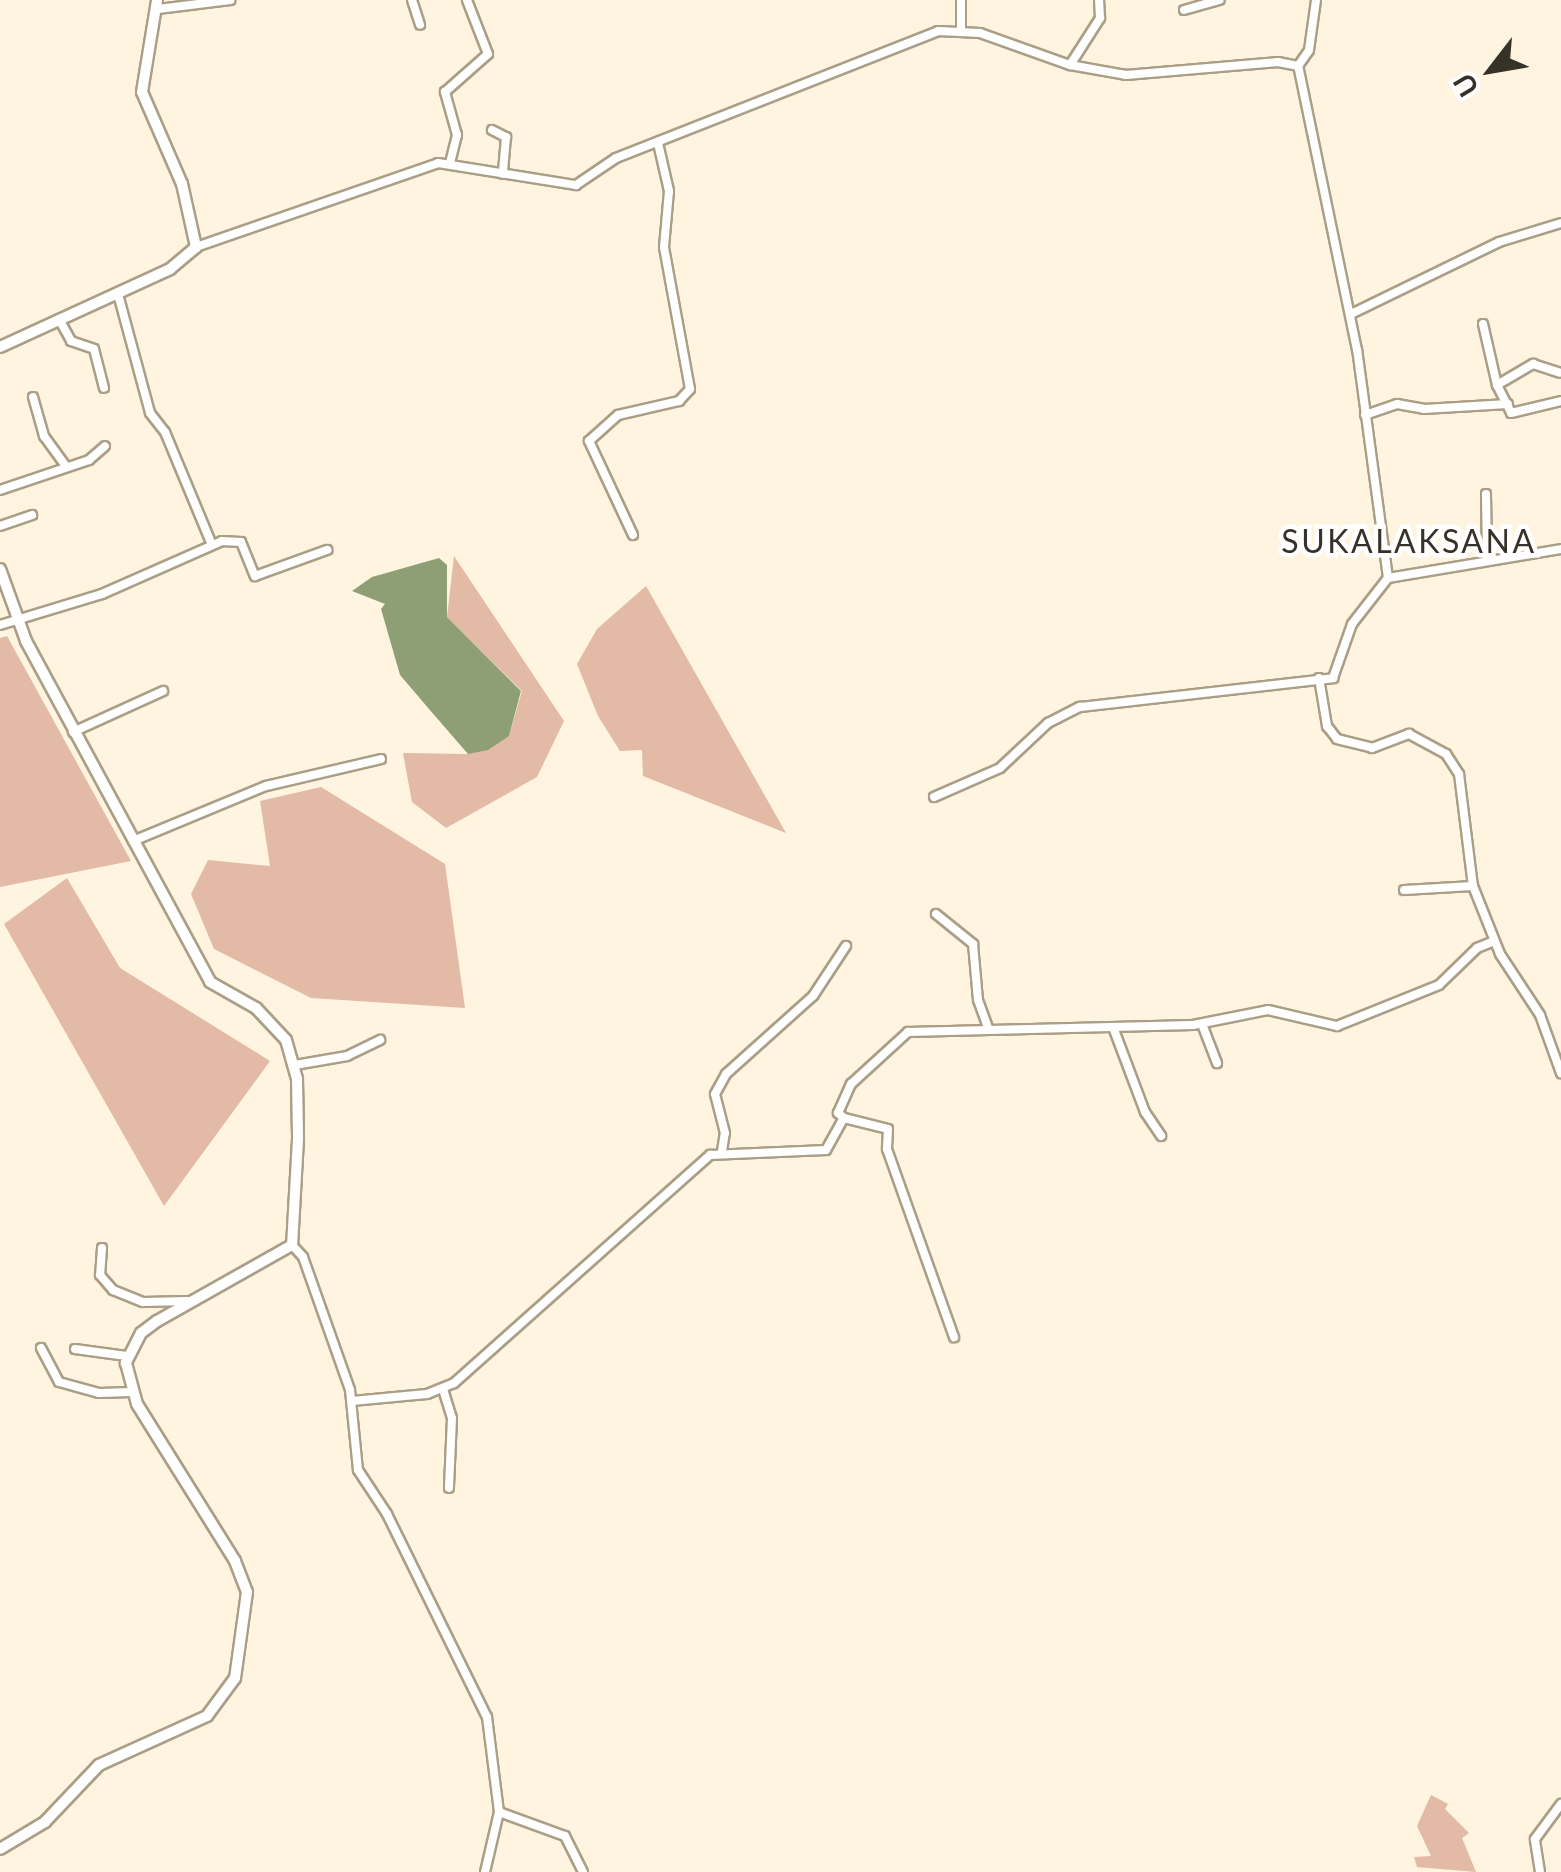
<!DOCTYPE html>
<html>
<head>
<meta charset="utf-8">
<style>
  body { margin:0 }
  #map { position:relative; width:1561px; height:1872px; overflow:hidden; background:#fef4df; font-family:Lato,sans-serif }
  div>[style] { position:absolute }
  .green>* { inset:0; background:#e2baa6 }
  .water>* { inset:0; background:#8f9f75 }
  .roads { filter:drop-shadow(2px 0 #aa9f86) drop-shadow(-2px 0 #aa9f86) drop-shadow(0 2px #aa9f86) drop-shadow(0 -2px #aa9f86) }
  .minor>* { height:8px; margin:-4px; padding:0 4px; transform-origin:4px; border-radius:4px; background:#fff }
  .major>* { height:10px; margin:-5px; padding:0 5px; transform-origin:5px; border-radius:5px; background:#fff }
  span { translate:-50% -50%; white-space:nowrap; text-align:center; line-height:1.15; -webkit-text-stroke:9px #fff; paint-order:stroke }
  .quarter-label { font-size:32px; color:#363228; letter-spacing:2.5px }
  .north { position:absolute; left:1441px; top:20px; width:100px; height:100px; -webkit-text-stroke:8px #fff; paint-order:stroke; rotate:239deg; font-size:28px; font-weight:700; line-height:40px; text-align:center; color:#363228 }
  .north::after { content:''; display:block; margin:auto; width:35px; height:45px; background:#363228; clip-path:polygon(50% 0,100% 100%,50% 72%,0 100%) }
</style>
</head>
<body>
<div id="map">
  <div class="green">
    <div style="clip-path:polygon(454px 556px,564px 721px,537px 777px,446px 828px,412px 802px,403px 753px,468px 754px,509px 736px,522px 691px,447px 617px)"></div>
    <div style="clip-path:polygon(646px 586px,786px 833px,643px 776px,642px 750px,620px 751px,598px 716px,577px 664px,597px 629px)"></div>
    <div style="clip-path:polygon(7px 636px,131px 861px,0 887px,0 638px)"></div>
    <div style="clip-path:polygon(321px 787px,445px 864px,465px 1008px,311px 998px,214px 949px,191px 894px,208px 860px,270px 866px,260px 801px)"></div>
    <div style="clip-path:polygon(67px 878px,120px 968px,270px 1061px,164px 1206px,4px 924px)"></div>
    <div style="clip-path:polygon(1431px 1795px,1448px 1804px,1445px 1809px,1469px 1833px,1462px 1838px,1476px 1872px,1417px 1867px,1414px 1857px,1431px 1856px,1417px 1826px)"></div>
  </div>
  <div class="water">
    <div style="clip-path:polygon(439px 558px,447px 565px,447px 617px,521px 691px,509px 736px,488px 750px,468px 754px,429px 709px,400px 675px,381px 609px,385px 604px,352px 591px,372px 577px)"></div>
  </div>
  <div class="roads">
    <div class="minor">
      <div style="left:412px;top:0;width:26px;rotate:72deg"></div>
      <div style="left:158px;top:9px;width:73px;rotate:-7.1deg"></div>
      <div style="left:1184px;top:10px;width:37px;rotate:-16deg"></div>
      <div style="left:961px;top:30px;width:30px;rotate:-90deg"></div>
      <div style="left:1070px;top:65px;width:56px;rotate:-57.4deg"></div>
      <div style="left:1100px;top:18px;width:18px;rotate:-93deg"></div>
      <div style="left:492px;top:130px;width:16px;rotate:27deg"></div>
      <div style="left:506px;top:137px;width:37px;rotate:95deg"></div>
      <div style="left:450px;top:163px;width:29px;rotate:-76deg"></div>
      <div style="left:457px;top:135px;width:45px;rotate:-105.6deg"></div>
      <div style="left:445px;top:92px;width:57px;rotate:-41.5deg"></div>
      <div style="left:488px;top:54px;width:58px;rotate:-111.3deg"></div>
      <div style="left:196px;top:247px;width:256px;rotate:-19.1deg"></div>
      <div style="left:438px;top:163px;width:140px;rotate:9.1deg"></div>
      <div style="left:576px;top:185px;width:48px;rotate:-34deg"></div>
      <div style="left:616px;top:158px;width:346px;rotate:-21.5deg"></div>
      <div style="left:938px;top:31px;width:42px;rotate:2.7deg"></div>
      <div style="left:980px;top:33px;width:96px;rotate:19.6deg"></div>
      <div style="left:1070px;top:65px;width:57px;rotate:10.1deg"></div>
      <div style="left:1126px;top:75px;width:153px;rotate:-4.9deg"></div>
      <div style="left:1278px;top:62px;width:20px;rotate:11deg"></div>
      <div style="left:118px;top:294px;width:123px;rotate:74.9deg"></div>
      <div style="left:150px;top:413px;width:24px;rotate:52deg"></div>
      <div style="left:165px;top:432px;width:122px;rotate:67.4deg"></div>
      <div style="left:1351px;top:314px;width:165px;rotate:-25.9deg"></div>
      <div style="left:1499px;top:242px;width:65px;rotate:-17deg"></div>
      <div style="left:59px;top:319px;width:25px;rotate:61deg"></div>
      <div style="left:71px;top:341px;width:24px;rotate:19deg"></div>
      <div style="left:94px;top:349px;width:40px;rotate:75.6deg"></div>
      <div style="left:1483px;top:324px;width:63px;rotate:77.1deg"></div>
      <div style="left:1497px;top:385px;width:31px;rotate:63deg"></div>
      <div style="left:1511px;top:413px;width:51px;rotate:-13.5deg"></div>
      <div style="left:1497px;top:385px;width:42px;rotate:-30.3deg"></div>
      <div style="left:1533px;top:364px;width:28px;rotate:18deg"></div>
      <div style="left:33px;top:397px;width:41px;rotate:74.2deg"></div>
      <div style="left:44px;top:436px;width:34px;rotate:54deg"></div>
      <div style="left:1365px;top:415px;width:34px;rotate:-19deg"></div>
      <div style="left:1397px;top:404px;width:27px;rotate:10deg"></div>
      <div style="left:1424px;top:409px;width:84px;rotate:-3.4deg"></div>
      <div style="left:0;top:490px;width:94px;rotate:-18.6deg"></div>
      <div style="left:89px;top:460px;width:21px;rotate:-41deg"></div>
      <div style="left:1486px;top:494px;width:67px;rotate:89.1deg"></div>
      <div style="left:0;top:526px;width:34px;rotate:-19deg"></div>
      <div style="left:633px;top:535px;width:104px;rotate:-115.1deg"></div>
      <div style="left:589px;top:441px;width:39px;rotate:-42deg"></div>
      <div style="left:618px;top:415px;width:63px;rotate:-12.9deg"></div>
      <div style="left:679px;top:401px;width:16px;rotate:-47deg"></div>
      <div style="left:690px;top:389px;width:144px;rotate:-100.4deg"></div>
      <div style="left:664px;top:247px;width:56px;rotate:-84.9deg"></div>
      <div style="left:669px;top:191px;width:49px;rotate:-102.9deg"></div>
      <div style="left:1388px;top:578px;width:175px;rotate:-9.5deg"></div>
      <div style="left:0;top:625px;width:107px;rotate:-16.9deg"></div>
      <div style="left:102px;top:594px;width:131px;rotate:-23.8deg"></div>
      <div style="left:222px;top:541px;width:19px;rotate:3deg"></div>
      <div style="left:241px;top:542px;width:37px;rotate:68deg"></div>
      <div style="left:255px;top:576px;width:77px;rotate:-19.9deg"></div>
      <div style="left:1319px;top:678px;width:49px;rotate:80.5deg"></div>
      <div style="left:1327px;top:726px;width:16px;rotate:52deg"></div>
      <div style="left:1337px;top:739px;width:36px;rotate:14deg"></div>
      <div style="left:1372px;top:748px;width:40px;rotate:-21deg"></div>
      <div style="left:1409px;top:734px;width:42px;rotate:28.4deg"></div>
      <div style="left:1446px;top:754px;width:24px;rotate:57deg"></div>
      <div style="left:1459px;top:774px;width:113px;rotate:82.9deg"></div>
      <div style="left:1473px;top:886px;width:73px;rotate:68.3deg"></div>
      <div style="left:1500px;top:954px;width:73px;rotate:56.7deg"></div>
      <div style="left:1540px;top:1015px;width:62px;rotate:70.1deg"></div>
      <div style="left:73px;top:732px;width:99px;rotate:-24.5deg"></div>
      <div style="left:934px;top:797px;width:72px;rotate:-23.7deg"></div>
      <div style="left:1000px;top:768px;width:66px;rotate:-43.2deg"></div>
      <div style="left:1048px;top:723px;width:36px;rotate:-27deg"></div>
      <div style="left:1080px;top:707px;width:255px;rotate:-6.5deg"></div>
      <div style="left:1333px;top:678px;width:57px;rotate:-70.6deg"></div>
      <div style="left:1352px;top:624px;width:58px;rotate:-52deg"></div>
      <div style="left:1388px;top:578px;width:230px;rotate:-97.7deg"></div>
      <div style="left:1357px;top:350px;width:290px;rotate:-101.7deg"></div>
      <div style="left:1298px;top:66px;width:19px;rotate:-55deg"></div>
      <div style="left:1309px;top:50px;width:50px;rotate:-82deg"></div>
      <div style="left:133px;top:841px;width:144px;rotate:-22.5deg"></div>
      <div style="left:266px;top:786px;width:118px;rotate:-13.2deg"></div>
      <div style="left:1404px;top:890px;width:69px;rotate:-3.3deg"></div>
      <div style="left:936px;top:914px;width:48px;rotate:39deg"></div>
      <div style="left:973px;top:944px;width:56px;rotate:84.9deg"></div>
      <div style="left:978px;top:1000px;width:29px;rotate:70deg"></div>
      <div style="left:1202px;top:1024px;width:42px;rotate:69deg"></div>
      <div style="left:1113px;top:1027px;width:91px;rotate:69.4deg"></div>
      <div style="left:1145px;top:1112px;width:29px;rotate:56deg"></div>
      <div style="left:295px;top:1065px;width:53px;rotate:-9.8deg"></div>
      <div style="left:347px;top:1056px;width:37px;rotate:-26deg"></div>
      <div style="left:844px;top:1118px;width:45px;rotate:14deg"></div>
      <div style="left:888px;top:1129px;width:20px;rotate:93deg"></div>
      <div style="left:887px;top:1149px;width:200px;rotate:70.4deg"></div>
      <div style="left:722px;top:1151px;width:18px;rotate:-81deg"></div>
      <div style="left:725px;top:1133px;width:40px;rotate:-104.4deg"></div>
      <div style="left:715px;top:1094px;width:23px;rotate:-61deg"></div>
      <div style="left:726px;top:1074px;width:117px;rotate:-41.9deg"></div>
      <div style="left:813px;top:996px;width:60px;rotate:-56.6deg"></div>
      <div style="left:292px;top:1245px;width:16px;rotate:47deg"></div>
      <div style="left:303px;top:1257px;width:141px;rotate:70.5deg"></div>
      <div style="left:350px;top:1390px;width:80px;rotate:84.3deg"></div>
      <div style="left:358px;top:1470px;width:53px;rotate:56.6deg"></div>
      <div style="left:387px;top:1514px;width:226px;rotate:63.8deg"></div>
      <div style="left:487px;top:1717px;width:96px;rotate:82.8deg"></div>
      <div style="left:499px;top:1812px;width:62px;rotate:103.1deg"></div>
      <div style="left:102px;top:1248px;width:27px;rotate:94deg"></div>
      <div style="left:100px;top:1275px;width:20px;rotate:49deg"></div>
      <div style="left:113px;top:1290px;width:32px;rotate:22deg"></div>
      <div style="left:143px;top:1302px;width:46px;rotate:-1.2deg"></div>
      <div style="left:41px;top:1348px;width:38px;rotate:62deg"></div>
      <div style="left:59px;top:1382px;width:41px;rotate:15.4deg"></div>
      <div style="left:99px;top:1393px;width:32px;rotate:-2deg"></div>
      <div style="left:75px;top:1349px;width:52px;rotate:7.7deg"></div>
      <div style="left:443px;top:1389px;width:30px;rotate:73deg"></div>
      <div style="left:452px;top:1418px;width:70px;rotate:92.5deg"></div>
      <div style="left:352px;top:1401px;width:75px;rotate:-5.3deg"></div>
      <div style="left:427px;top:1394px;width:29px;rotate:-22deg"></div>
      <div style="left:454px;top:1383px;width:343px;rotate:-41.7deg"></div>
      <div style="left:710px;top:1155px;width:116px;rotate:-2.5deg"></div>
      <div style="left:826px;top:1150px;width:37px;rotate:-61deg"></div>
      <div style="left:844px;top:1118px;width:8px;rotate:-140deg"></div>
      <div style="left:838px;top:1113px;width:32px;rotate:-66deg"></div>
      <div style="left:851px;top:1084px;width:77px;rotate:-42.4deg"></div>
      <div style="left:908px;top:1032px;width:285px;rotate:-1.4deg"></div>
      <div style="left:1193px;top:1025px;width:76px;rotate:-11.3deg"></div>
      <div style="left:1268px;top:1010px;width:71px;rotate:13.1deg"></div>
      <div style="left:1337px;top:1026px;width:110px;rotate:-21.9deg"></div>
      <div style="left:1439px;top:985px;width:53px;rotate:-44.2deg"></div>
      <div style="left:1477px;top:948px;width:18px;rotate:-22deg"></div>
      <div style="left:499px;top:1812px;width:70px;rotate:20deg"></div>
      <div style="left:565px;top:1836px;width:40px;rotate:63.4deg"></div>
      <div style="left:1540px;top:1872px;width:33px;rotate:-99deg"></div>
      <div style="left:1535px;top:1839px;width:44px;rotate:-53.4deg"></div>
    </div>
    <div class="major">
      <div style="left:0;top:347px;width:187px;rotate:-24.6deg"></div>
      <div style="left:170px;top:269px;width:34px;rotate:-40deg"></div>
      <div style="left:196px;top:247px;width:65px;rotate:-102.5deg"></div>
      <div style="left:182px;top:184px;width:100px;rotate:-113.5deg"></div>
      <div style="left:142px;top:92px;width:93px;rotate:-80.7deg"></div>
      <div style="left:0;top:569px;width:77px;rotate:70.1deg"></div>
      <div style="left:26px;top:641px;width:387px;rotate:61.6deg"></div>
      <div style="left:210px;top:982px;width:53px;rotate:29.5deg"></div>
      <div style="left:256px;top:1008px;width:44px;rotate:46.8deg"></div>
      <div style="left:286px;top:1040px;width:41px;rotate:74.2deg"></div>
      <div style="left:297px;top:1079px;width:60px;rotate:89deg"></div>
      <div style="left:298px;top:1139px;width:106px;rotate:93.2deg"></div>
      <div style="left:292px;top:1245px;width:155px;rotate:150.6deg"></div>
      <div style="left:157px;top:1321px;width:20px;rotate:143deg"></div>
      <div style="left:141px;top:1333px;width:34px;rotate:117deg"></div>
      <div style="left:126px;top:1363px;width:42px;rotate:75deg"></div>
      <div style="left:137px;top:1404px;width:185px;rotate:58deg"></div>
      <div style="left:235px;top:1561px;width:33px;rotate:69deg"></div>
      <div style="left:247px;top:1592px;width:87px;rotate:97.9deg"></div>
      <div style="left:235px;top:1678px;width:47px;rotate:126.4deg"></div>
      <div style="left:207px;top:1716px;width:119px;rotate:155.6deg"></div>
      <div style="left:99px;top:1765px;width:79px;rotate:133.5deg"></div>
      <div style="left:45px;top:1822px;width:52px;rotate:149deg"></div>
    </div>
  </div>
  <div class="quarter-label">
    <span style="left:1409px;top:541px">SUKALAKSANA</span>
  </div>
  <div class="north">U</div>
</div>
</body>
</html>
